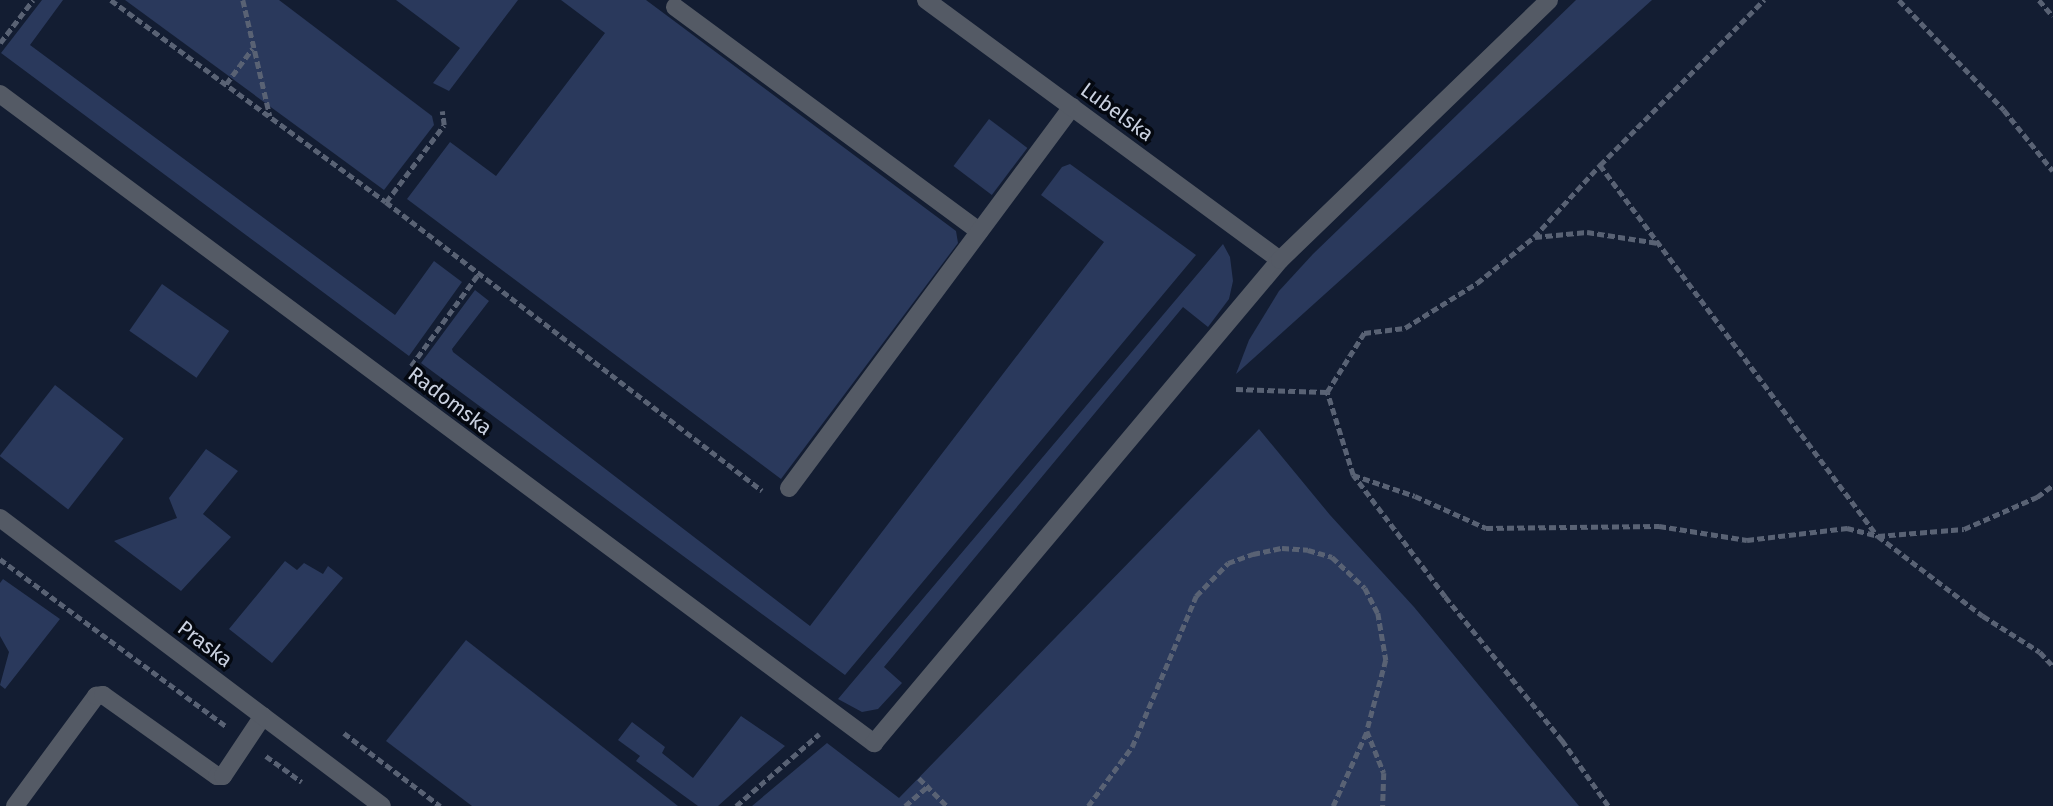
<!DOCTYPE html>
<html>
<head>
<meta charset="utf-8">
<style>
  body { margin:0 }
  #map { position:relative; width:2053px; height:806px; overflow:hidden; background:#131d32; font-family:"Fira Sans",sans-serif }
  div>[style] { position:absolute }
  .green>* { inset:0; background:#2a395c; transform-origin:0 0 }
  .path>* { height:4.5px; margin-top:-2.25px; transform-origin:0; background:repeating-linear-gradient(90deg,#596274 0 7px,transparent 0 10.5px) }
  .lane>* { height:18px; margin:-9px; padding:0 9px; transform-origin:9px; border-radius:9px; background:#545a65 }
  .street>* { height:18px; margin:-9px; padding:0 9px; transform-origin:9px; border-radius:9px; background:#545a65 }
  span { translate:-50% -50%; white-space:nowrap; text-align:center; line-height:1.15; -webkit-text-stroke:7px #040810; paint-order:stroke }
  .street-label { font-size:21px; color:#cad1e0 }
</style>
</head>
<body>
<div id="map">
  <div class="green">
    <div style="clip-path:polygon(42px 0,63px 0,30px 45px,395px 315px,434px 261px,462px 282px,409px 356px,1px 53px)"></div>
    <div style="clip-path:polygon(125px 0,279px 0,432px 116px,434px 125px,384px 190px)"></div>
    <div style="clip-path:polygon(396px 0,518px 0,449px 91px,433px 83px,460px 48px)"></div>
    <div style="clip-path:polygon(561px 0,646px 0,956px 231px,958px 243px,781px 479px,407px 199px,450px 142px,496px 176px,605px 33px)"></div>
    <div style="clip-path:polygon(1576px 0,1652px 0,1236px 374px,1249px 340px,1279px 291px,1313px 254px)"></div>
    <div style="left:989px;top:119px;width:48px;height:59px;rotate:37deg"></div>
    <div style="clip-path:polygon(1070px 164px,1196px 255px,845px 675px,421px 363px,475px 290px,489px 301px,452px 349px,453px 352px,810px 626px,1104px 242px,1041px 195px,1062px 167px)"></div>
    <div style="clip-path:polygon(1223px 244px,1230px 257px,1233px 281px,1229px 299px,1208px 327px,1183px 307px,884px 667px,902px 683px,878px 709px,862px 712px,838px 699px)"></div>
    <div style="left:162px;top:284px;width:82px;height:57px;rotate:35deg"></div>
    <div style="left:55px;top:385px;width:87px;height:90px;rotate:38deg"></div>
    <div style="clip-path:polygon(1259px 429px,1330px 515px,1414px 607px,1579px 806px,752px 806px,827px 743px,899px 798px)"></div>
    <div style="clip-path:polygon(206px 449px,238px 471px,203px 514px,231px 537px,181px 591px,114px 541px,177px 518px,169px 498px)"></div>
    <div style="clip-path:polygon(285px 561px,297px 570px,304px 563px,323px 574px,328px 566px,343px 578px,272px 663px,229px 629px)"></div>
    <div style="clip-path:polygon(3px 579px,60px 619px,5px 689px,0 685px,9px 652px,0 636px,0 583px)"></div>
    <div style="clip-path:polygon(466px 640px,576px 726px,678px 806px,472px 806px,386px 741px)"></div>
    <div style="clip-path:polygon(741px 716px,785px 746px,718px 806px,698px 806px,636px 761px,640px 756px,618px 740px,632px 722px,665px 747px,662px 753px,693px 778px)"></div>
  </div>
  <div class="path">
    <div style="left:111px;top:0;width:341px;rotate:36.3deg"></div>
    <div style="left:386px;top:202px;width:474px;rotate:37.5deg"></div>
    <div style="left:243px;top:0;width:119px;rotate:76.9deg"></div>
    <div style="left:1899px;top:0;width:152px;rotate:46.3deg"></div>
    <div style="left:2004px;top:110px;width:78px;rotate:51.2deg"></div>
    <div style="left:2039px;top:0;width:21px;rotate:49deg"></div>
    <div style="left:0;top:43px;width:54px;rotate:-52.5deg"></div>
    <div style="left:226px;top:84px;width:44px;rotate:-53.4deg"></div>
    <div style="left:1600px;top:165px;width:464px;rotate:53.2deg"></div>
    <div style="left:1878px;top:536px;width:132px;rotate:37.3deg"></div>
    <div style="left:1983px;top:616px;width:67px;rotate:32.3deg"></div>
    <div style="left:2040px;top:652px;width:19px;rotate:47deg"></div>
    <div style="left:386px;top:202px;width:96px;rotate:-53deg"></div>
    <div style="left:444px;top:125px;width:14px;rotate:-98deg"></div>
    <div style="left:1535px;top:237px;width:52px;rotate:-5.5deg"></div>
    <div style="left:1587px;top:232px;width:72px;rotate:8.8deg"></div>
    <div style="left:411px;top:366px;width:115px;rotate:-53.8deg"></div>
    <div style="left:1236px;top:389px;width:91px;rotate:1.9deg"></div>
    <div style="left:1353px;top:475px;width:65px;rotate:18.7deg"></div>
    <div style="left:1415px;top:496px;width:78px;rotate:24.3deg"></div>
    <div style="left:1486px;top:528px;width:173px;rotate:-0.7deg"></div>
    <div style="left:1659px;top:526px;width:89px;rotate:9deg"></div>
    <div style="left:1747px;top:540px;width:101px;rotate:-6.8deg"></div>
    <div style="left:1847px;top:528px;width:32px;rotate:14deg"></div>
    <div style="left:1878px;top:536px;width:86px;rotate:-4.7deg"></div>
    <div style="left:1964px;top:529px;width:80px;rotate:-23.7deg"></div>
    <div style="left:2037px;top:497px;width:20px;rotate:-37deg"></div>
    <div style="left:0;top:559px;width:281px;rotate:36.5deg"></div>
    <div style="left:344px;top:733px;width:121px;rotate:37.2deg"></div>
    <div style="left:266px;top:756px;width:44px;rotate:35.8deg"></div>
    <div style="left:919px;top:778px;width:40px;rotate:45deg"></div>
    <div style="left:736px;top:806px;width:110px;rotate:-40.9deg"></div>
    <div style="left:905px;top:806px;width:32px;rotate:-41deg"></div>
    <div style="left:1088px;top:806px;width:74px;rotate:-53.3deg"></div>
    <div style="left:1132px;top:747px;width:164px;rotate:-67deg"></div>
    <div style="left:1196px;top:596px;width:46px;rotate:-45.9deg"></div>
    <div style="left:1228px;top:563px;width:27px;rotate:-20deg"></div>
    <div style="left:1253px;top:554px;width:30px;rotate:-12deg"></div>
    <div style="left:1282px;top:548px;width:26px;rotate:4deg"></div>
    <div style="left:1308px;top:550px;width:25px;rotate:16deg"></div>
    <div style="left:1332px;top:557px;width:45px;rotate:43.2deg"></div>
    <div style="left:1365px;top:588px;width:28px;rotate:63deg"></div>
    <div style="left:1378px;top:613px;width:48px;rotate:80.3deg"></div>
    <div style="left:1386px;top:660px;width:73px;rotate:105deg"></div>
    <div style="left:1367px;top:731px;width:45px;rotate:68deg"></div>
    <div style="left:1384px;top:773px;width:33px;rotate:92deg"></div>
    <div style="left:1333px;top:806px;width:82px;rotate:-65.6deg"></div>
    <div style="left:1608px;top:806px;width:80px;rotate:-125.3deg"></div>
    <div style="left:1562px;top:741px;width:186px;rotate:-129.1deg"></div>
    <div style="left:1445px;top:597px;width:153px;rotate:-127deg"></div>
    <div style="left:1353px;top:475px;width:87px;rotate:-107.4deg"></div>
    <div style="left:1327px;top:392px;width:70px;rotate:-57.9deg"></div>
    <div style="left:1364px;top:333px;width:41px;rotate:-7deg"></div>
    <div style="left:1405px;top:328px;width:85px;rotate:-32deg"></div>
    <div style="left:1477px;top:283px;width:73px;rotate:-38.9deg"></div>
    <div style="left:1534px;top:237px;width:98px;rotate:-47.5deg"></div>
    <div style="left:1600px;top:165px;width:233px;rotate:-45.2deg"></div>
  </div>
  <div class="lane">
    <div style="left:675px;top:7px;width:378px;rotate:36.4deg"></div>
    <div style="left:789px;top:488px;width:475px;rotate:-53.4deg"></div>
    <div style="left:15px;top:806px;width:137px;rotate:-53.6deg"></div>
    <div style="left:96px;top:696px;width:7px;rotate:-8deg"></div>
    <div style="left:103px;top:695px;width:140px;rotate:35.4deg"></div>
    <div style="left:217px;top:776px;width:6px"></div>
    <div style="left:223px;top:776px;width:72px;rotate:-56.3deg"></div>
  </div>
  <div class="street">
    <div style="left:926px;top:0;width:439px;rotate:36.3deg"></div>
    <div style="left:0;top:94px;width:1089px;rotate:36.6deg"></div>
    <div style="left:874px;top:743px;width:631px;rotate:-49.95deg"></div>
    <div style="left:1280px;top:260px;width:374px;rotate:-44deg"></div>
    <div style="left:0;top:518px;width:478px;rotate:37deg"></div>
  </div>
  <div class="street-label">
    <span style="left:1117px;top:112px;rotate:36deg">Lubelska</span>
    <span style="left:450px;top:401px;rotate:37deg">Radomska</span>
    <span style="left:205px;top:644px;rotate:37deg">Praska</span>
  </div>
</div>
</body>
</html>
